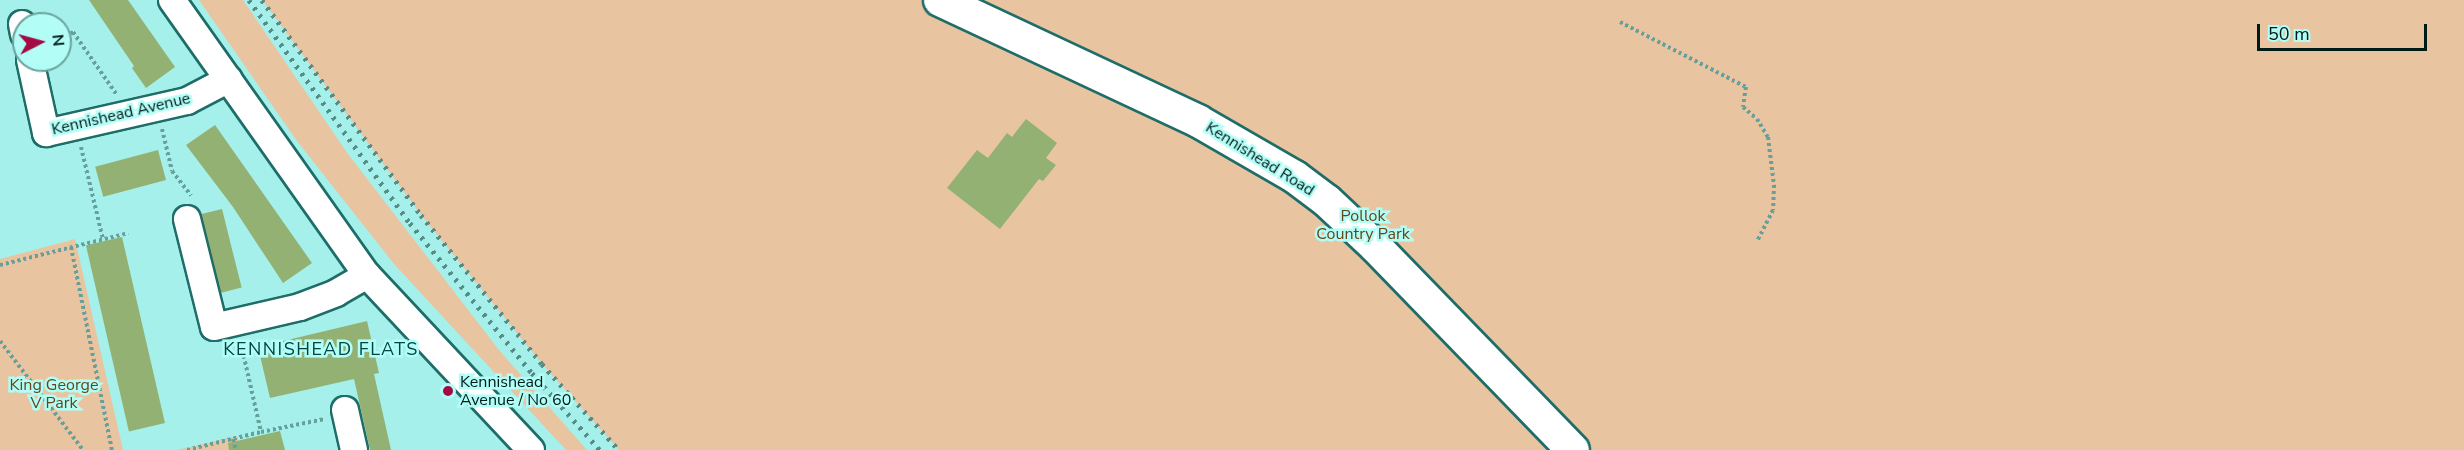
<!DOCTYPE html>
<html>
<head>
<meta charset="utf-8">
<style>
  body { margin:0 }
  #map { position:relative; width:2464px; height:450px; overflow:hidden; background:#a5f0ea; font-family:"Nunito Sans",sans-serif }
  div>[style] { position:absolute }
  .green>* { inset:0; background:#e8c5a0 }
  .building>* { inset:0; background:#93b172; transform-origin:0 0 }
  .path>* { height:4px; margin-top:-2px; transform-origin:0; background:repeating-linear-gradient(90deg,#679f9b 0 3px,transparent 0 6px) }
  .roads { filter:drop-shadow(2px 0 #1e6d68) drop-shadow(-2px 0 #1e6d68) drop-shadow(0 2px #1e6d68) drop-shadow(0 -2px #1e6d68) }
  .minor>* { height:26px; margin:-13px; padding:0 13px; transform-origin:13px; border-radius:13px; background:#fff }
  .tertiary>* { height:32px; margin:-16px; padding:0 16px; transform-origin:16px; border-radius:16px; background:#fff }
  .rail>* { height:4.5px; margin-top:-2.25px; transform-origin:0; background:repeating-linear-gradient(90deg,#578b87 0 3px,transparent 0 9px) }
  .dots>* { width:16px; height:16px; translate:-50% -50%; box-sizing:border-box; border:3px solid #b2fef7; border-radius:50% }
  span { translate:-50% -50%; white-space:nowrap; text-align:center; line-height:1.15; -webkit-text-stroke:5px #b2fef7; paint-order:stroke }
  .street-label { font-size:16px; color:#001a18 }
  .park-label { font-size:16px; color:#65441a }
  .poi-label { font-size:16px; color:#001a18 }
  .left { translate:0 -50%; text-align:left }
  .neighbourhood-label { font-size:18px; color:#024441; letter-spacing:1.5px }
  .north { position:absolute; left:12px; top:12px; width:60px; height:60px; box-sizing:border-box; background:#b2fef7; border:2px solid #6ba39e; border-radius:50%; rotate:84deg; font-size:16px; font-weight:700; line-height:24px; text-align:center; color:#001a18 }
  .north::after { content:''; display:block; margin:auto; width:21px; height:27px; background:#a40a43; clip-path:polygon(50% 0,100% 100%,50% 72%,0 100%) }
  .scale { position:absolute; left:2257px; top:24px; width:170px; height:27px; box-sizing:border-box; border:3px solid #001a18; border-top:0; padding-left:8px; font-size:18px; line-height:21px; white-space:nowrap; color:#001a18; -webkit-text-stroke:4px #b2fef7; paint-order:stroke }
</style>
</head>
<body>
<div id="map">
  <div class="green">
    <div style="clip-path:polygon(199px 0,243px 0,348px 154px,499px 350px,587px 450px,566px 450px,394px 264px,297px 141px)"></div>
    <div style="clip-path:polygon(262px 0,2464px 0,2464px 450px,619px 450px,542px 364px,421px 215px)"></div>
    <div style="clip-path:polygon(75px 239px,123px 450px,0 450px,0 259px)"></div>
    <div style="clip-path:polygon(237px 436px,241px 450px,177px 450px)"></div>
  </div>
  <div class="building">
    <div style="clip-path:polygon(89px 0,128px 0,175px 67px,146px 88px,132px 68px,134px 66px)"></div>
    <div style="clip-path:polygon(1026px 119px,1057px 143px,1046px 158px,1056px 165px,1043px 181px,1039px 179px,1000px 229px,947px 188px,977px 150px,988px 158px,1007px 133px,1012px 137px)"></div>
    <div style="clip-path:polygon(215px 125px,312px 263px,283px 283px,233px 207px,186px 145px)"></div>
    <div style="left:158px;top:150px;width:31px;height:65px;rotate:75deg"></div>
    <div style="left:222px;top:209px;width:81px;height:22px;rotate:76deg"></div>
    <div style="left:122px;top:237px;width:191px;height:37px;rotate:77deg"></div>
    <div style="clip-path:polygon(367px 321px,379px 373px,374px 374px,391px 450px,370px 450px,354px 379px,270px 398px,258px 347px)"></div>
    <div style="clip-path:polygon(280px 431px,285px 450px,229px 450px,228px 443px)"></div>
  </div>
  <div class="path">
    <div style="left:1620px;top:22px;width:142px;rotate:27.3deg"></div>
    <div style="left:1746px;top:87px;width:20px;rotate:99deg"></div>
    <div style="left:1743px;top:107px;width:18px;rotate:41deg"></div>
    <div style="left:1757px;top:119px;width:21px;rotate:59deg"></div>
    <div style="left:1768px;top:137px;width:48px;rotate:82.9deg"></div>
    <div style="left:1774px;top:185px;width:25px;rotate:92deg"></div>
    <div style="left:1773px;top:210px;width:35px;rotate:117deg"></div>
    <div style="left:60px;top:39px;width:15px;rotate:-28deg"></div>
    <div style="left:73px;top:32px;width:77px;rotate:55.1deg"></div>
    <div style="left:162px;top:129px;width:43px;rotate:76.6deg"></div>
    <div style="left:172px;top:171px;width:31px;rotate:52deg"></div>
    <div style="left:81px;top:147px;width:95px;rotate:76.6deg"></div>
    <div style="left:71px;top:247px;width:207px;rotate:78.6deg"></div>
    <div style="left:0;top:265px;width:132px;rotate:-14deg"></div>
    <div style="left:0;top:341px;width:137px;rotate:52.7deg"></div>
    <div style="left:241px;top:344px;width:90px;rotate:77.2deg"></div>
    <div style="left:261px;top:432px;width:65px;rotate:-11.5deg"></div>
    <div style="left:233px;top:439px;width:11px;rotate:75deg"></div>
    <div style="left:187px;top:450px;width:76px;rotate:-13.7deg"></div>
  </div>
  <div class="roads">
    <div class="minor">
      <div style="left:172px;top:0;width:337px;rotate:54.7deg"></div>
      <div style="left:367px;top:275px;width:240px;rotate:46.9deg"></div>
      <div style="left:22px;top:24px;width:10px;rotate:79deg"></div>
      <div style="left:30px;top:60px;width:75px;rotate:77.6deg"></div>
      <div style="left:46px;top:133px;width:145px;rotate:-12.8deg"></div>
      <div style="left:187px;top:101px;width:47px;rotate:-27.6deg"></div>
      <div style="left:187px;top:219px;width:111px;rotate:76deg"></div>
      <div style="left:214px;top:327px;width:88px;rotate:-13.1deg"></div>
      <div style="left:300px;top:307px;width:39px;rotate:-21deg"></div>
      <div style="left:336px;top:293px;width:36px;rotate:-30deg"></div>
      <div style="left:345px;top:410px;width:41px;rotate:77.3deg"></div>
    </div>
    <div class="tertiary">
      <div style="left:940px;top:0;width:285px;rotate:25.1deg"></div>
      <div style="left:1198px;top:121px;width:112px;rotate:30deg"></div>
      <div style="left:1295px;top:177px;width:40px;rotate:37deg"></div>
      <div style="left:1327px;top:201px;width:67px;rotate:43.2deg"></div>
      <div style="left:1376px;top:247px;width:283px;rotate:45.9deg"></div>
    </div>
  </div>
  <div class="rail">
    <div style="left:249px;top:0;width:275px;rotate:54.2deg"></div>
    <div style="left:410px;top:223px;width:193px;rotate:50.9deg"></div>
    <div style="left:532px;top:373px;width:103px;rotate:48.6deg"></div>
    <div style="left:262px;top:0;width:267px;rotate:53.5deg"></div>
    <div style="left:421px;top:215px;width:192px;rotate:50.9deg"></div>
    <div style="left:542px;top:364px;width:115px;rotate:48.2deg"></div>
  </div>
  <div class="dots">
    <div style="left:448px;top:391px;background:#a40a43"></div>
  </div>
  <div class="street-label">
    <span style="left:121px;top:114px;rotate:-13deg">Kennishead Avenue</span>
    <span style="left:1260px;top:159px;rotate:32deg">Kennishead Road</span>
  </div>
  <div class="park-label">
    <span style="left:1363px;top:225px">Pollok<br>Country Park</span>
    <span style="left:54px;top:394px">King George<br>V Park</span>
  </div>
  <div class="poi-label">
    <span class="left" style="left:460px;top:391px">Kennishead<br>Avenue / No 60</span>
  </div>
  <div class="neighbourhood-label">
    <span style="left:321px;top:349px">KENNISHEAD FLATS</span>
  </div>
  <div class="north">N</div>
  <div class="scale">50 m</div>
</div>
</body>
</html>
